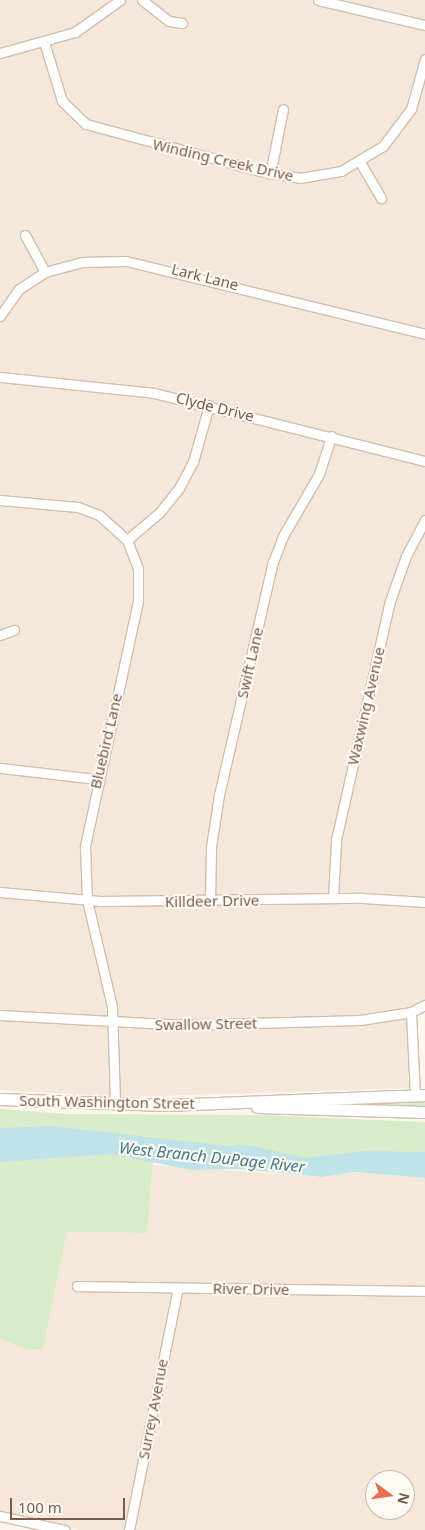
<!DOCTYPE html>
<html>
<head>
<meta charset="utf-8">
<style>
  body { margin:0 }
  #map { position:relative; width:425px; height:1530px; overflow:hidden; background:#fdf6ec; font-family:"Noto Sans",sans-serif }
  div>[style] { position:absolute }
  .residential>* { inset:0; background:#f5e8da }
  .green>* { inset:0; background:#d8ecc9 }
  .water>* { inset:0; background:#bfe3e8 }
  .roads { filter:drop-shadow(1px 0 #d1beb0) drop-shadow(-1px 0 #d1beb0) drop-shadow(0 1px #d1beb0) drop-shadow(0 -1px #d1beb0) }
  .street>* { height:9px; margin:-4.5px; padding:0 4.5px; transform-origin:4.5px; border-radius:4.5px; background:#fff }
  .secondary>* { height:11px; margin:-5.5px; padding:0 5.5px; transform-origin:5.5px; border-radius:5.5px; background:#fff }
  span { translate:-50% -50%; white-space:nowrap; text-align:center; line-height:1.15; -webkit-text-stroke:4px #fffaf3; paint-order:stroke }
  .street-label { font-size:15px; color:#7a5c4d }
  .water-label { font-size:16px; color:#437c86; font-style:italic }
  .north { position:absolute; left:365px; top:1470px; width:50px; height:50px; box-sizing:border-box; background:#fffaf3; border:1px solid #cabbb1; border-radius:50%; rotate:104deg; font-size:14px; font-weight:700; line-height:20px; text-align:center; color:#7a5c4d }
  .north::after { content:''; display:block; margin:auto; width:18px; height:22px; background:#e76f51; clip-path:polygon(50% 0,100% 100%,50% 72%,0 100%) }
  .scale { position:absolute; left:10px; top:1498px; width:115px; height:22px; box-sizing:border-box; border:2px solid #7a5c4d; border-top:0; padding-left:6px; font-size:15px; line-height:18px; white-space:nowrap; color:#7a5c4d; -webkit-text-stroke:4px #fffaf3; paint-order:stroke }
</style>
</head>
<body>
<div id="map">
  <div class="residential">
    <div style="clip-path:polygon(0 0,425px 0,425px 899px,385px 894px,382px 902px,425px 907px,425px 1000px,407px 1009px,409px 1088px,129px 1097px,0 1090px)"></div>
    <div style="clip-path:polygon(evenodd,153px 1165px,322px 1177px,354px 1172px,425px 1178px,425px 1530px,81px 1530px,0 1511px,0 1339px,43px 1349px,67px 1232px,147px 1233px,153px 1165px,375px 1480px,405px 1480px,405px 1510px,375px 1510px,375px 1480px)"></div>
  </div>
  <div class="green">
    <div style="clip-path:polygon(425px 1101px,425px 1106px,322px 1106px,322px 1103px)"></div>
    <div style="clip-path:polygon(0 1109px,67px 1114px,259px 1115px,425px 1122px,425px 1162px,320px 1168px,154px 1151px,147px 1233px,67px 1232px,43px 1349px,27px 1349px,0 1339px)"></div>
  </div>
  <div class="water">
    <div style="clip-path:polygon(53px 1126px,226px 1146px,250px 1145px,304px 1158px,364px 1151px,425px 1152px,425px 1178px,354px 1172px,322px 1177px,239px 1169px,191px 1170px,111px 1154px,0 1162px,0 1128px)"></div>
  </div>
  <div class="roads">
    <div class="street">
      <div style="left:142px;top:0;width:34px;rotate:38deg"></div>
      <div style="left:169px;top:21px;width:13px;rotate:9deg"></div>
      <div style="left:318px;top:0;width:110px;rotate:13.2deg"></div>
      <div style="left:44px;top:42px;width:62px;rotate:73deg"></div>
      <div style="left:62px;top:101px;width:33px;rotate:44deg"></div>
      <div style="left:86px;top:124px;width:180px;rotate:15.1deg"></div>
      <div style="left:260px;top:171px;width:41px;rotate:9.9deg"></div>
      <div style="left:300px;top:178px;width:42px;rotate:-9.7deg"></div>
      <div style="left:341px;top:171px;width:49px;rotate:-30.8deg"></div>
      <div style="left:383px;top:146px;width:46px;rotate:-52.9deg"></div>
      <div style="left:411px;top:109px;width:52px;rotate:-74.4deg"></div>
      <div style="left:0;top:53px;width:78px;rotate:-15.6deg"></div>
      <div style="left:75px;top:32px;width:55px;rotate:-35.4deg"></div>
      <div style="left:360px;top:162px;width:42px;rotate:59.7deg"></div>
      <div style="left:270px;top:174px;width:66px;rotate:-78.7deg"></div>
      <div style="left:25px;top:235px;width:42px;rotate:61.6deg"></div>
      <div style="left:0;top:316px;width:33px;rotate:-55deg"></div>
      <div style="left:19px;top:289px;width:31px;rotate:-33deg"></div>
      <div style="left:45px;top:272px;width:38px;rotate:-15deg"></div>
      <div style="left:82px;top:262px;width:44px;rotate:-1.3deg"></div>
      <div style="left:126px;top:261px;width:308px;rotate:13.7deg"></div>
      <div style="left:0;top:377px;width:155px;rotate:5.9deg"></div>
      <div style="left:154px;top:393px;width:279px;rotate:14.1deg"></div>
      <div style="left:0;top:500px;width:78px;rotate:5.1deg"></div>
      <div style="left:78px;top:507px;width:22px;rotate:21deg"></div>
      <div style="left:99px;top:515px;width:38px;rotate:42deg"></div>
      <div style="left:127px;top:540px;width:31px;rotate:69deg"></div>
      <div style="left:138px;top:569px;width:32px;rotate:90deg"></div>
      <div style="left:138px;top:601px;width:252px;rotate:102.2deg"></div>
      <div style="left:85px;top:847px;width:53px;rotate:87.8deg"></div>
      <div style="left:87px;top:900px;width:110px;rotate:76.8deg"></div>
      <div style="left:112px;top:1007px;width:98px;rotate:88.2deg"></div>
      <div style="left:127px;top:540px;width:42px;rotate:-40.2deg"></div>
      <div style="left:159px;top:513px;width:32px;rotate:-51deg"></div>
      <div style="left:179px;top:488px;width:30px;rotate:-62deg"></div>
      <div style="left:193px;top:462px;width:59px;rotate:-74.3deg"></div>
      <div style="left:0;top:635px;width:15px;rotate:-20deg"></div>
      <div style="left:0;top:768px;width:98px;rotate:6.5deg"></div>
      <div style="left:0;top:892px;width:100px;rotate:5.1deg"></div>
      <div style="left:100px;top:901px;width:263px;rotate:-0.7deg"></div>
      <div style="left:363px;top:898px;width:62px;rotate:3.7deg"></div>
      <div style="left:333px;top:898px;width:58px;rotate:-87deg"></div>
      <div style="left:336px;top:840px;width:245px;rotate:-77.3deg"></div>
      <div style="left:390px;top:601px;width:48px;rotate:-70.4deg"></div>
      <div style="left:406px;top:556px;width:41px;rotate:-62.2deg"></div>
      <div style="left:210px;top:901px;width:54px;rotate:-88.9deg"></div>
      <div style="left:211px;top:847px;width:53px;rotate:-81.3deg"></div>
      <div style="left:219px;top:795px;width:239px;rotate:-77deg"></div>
      <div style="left:273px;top:562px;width:28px;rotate:-69deg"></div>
      <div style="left:283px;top:536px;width:72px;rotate:-59.9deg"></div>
      <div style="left:319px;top:474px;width:40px;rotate:-72deg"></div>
      <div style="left:0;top:1015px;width:182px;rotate:3.1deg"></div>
      <div style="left:182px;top:1025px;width:178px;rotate:-1.6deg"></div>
      <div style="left:360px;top:1020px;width:52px;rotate:-8.9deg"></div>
      <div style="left:415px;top:1095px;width:83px;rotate:-92.8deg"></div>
      <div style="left:411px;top:1012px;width:16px;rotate:-27deg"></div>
      <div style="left:77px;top:1286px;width:348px;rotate:0.8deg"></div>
      <div style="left:0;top:1516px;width:66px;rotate:12.3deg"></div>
      <div style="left:129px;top:1530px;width:247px;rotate:-78.6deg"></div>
    </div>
    <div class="secondary">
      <div style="left:0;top:1099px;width:165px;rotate:2.1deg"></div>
      <div style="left:165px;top:1105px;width:260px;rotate:-2.2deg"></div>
      <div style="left:257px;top:1107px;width:168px;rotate:1.7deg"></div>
    </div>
  </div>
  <div class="street-label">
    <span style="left:223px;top:160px;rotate:13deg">Winding Creek Drive</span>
    <span style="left:205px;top:277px;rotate:14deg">Lark Lane</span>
    <span style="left:215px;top:407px;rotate:14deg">Clyde Drive</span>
    <span style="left:250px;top:663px;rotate:-77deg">Swift Lane</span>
    <span style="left:366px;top:706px;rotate:-77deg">Waxwing Avenue</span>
    <span style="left:106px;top:741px;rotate:-77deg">Bluebird Lane</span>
    <span style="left:212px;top:901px;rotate:-1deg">Killdeer Drive</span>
    <span style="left:206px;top:1024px;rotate:-1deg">Swallow Street</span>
    <span style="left:107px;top:1102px;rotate:1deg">South Washington Street</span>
    <span style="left:251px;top:1289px;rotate:1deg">River Drive</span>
    <span style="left:153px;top:1409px;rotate:-79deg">Surrey Avenue</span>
  </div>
  <div class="water-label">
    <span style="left:212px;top:1157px;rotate:6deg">West Branch DuPage River</span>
  </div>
  <div class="north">N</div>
  <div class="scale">100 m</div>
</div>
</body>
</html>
